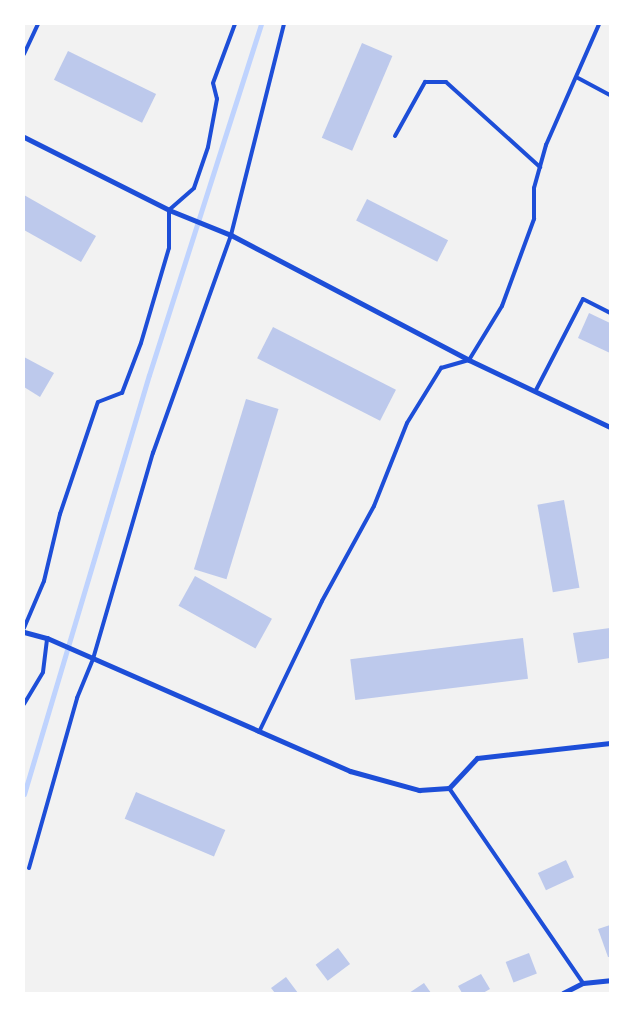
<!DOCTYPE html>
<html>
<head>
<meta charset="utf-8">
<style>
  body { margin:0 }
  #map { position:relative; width:634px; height:1017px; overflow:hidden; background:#f2f2f2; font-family:Lato,sans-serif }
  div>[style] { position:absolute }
  .stream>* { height:5px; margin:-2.5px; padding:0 2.5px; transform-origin:2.5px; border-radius:2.5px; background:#bfd3fe }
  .building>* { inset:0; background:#bdc9ec; transform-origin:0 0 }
  .service>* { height:4px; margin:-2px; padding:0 2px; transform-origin:2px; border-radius:2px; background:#1d4ed8 }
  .minor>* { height:5px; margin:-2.5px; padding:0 2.5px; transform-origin:2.5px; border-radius:2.5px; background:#1d4ed8 }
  span { translate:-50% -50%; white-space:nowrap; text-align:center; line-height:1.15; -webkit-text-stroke:4px #fff; paint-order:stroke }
  .frame { position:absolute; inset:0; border:25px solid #fff; pointer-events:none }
</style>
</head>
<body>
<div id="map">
  <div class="stream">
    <div style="left:24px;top:794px;width:437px;rotate:-73.4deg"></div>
    <div style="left:149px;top:375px;width:368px;rotate:-72.3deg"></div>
  </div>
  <div class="building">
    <div style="left:362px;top:43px;width:33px;height:103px;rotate:23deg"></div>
    <div style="left:68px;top:51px;width:98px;height:32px;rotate:26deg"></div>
    <div style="clip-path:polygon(24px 195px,96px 236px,81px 262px,24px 230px)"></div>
    <div style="left:367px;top:199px;width:91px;height:24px;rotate:27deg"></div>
    <div style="clip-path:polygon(589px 313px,610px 323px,610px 353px,578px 338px)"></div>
    <div style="left:273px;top:327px;width:138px;height:35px;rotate:27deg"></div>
    <div style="clip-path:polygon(24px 357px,54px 373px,40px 397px,24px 387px)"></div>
    <div style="left:246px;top:399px;width:34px;height:178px;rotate:17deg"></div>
    <div style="left:564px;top:500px;width:89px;height:27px;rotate:80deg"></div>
    <div style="left:195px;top:576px;width:88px;height:34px;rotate:29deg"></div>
    <div style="clip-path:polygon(610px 628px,610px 658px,578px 663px,573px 633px)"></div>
    <div style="left:523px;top:638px;width:41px;height:174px;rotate:83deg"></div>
    <div style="left:136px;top:792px;width:97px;height:29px;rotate:23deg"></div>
    <div style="left:566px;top:860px;width:19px;height:31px;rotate:65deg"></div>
    <div style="clip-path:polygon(610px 925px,610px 957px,608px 957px,598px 929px)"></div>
    <div style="left:338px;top:948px;width:20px;height:28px;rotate:53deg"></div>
    <div style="left:529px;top:953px;width:22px;height:25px;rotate:69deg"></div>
    <div style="clip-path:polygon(481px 974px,490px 989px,483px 993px,462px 993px,458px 986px)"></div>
    <div style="clip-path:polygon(286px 977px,298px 993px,275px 993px,271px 988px)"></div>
    <div style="clip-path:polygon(424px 983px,431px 993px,409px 993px)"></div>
  </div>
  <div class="service">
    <div style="left:24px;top:54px;width:33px;rotate:-65deg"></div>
    <div style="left:578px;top:78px;width:36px;rotate:28deg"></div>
    <div style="left:395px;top:136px;width:62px;rotate:-60.9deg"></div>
    <div style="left:425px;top:82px;width:21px"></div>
    <div style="left:446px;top:82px;width:127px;rotate:42.1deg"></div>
    <div style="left:536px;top:390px;width:102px;rotate:-62.7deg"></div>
    <div style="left:583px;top:299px;width:30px;rotate:27deg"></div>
    <div style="left:24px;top:628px;width:51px;rotate:-66.9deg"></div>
    <div style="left:44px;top:581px;width:69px;rotate:-76.6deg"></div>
    <div style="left:60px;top:514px;width:118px;rotate:-71.3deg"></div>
    <div style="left:98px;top:402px;width:26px;rotate:-21deg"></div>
    <div style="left:122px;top:393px;width:53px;rotate:-69.2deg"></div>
    <div style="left:141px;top:343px;width:99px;rotate:-73.6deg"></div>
    <div style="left:169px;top:248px;width:38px;rotate:-90deg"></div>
    <div style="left:169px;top:210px;width:33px;rotate:-41deg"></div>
    <div style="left:194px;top:188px;width:43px;rotate:-71.1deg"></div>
    <div style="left:208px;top:147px;width:49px;rotate:-79.4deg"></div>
    <div style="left:217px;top:99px;width:16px;rotate:-104deg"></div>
    <div style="left:213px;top:83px;width:63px;rotate:-69.6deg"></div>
    <div style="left:24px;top:704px;width:37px;rotate:-59deg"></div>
    <div style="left:43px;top:672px;width:34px;rotate:-83deg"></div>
    <div style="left:259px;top:732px;width:145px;rotate:-64.3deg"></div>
    <div style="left:322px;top:601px;width:108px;rotate:-61.3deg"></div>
    <div style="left:374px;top:506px;width:89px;rotate:-68.3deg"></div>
    <div style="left:407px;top:423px;width:65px;rotate:-58.3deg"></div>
    <div style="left:441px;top:368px;width:29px;rotate:-16deg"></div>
    <div style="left:469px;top:360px;width:63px;rotate:-58.6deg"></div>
    <div style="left:502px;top:306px;width:93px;rotate:-69.8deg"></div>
    <div style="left:534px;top:219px;width:31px;rotate:-90deg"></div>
    <div style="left:534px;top:188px;width:45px;rotate:-74.4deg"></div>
    <div style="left:546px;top:145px;width:132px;rotate:-66.3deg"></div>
    <div style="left:449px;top:788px;width:237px;rotate:55.5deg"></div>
    <div style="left:29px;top:868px;width:177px;rotate:-74.2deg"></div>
    <div style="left:77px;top:698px;width:42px;rotate:-67.7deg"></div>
    <div style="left:93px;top:659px;width:215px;rotate:-73.8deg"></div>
    <div style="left:153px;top:453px;width:232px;rotate:-70.3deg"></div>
    <div style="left:231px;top:235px;width:218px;rotate:-75.9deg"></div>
  </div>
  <div class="minor">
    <div style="left:24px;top:137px;width:162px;rotate:26.7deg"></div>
    <div style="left:169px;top:210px;width:67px;rotate:22deg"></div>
    <div style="left:231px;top:235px;width:269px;rotate:27.7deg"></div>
    <div style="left:469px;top:360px;width:156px;rotate:25.4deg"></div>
    <div style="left:24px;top:632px;width:24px;rotate:15deg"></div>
    <div style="left:47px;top:638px;width:331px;rotate:23.7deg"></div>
    <div style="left:350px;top:771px;width:72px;rotate:15.4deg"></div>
    <div style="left:419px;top:790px;width:30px;rotate:-4deg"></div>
    <div style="left:449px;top:788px;width:41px;rotate:-47deg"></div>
    <div style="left:477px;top:758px;width:134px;rotate:-6.4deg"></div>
    <div style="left:563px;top:993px;width:22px;rotate:-27deg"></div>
    <div style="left:583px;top:983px;width:27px;rotate:-6deg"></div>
  </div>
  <div class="frame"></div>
</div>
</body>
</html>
